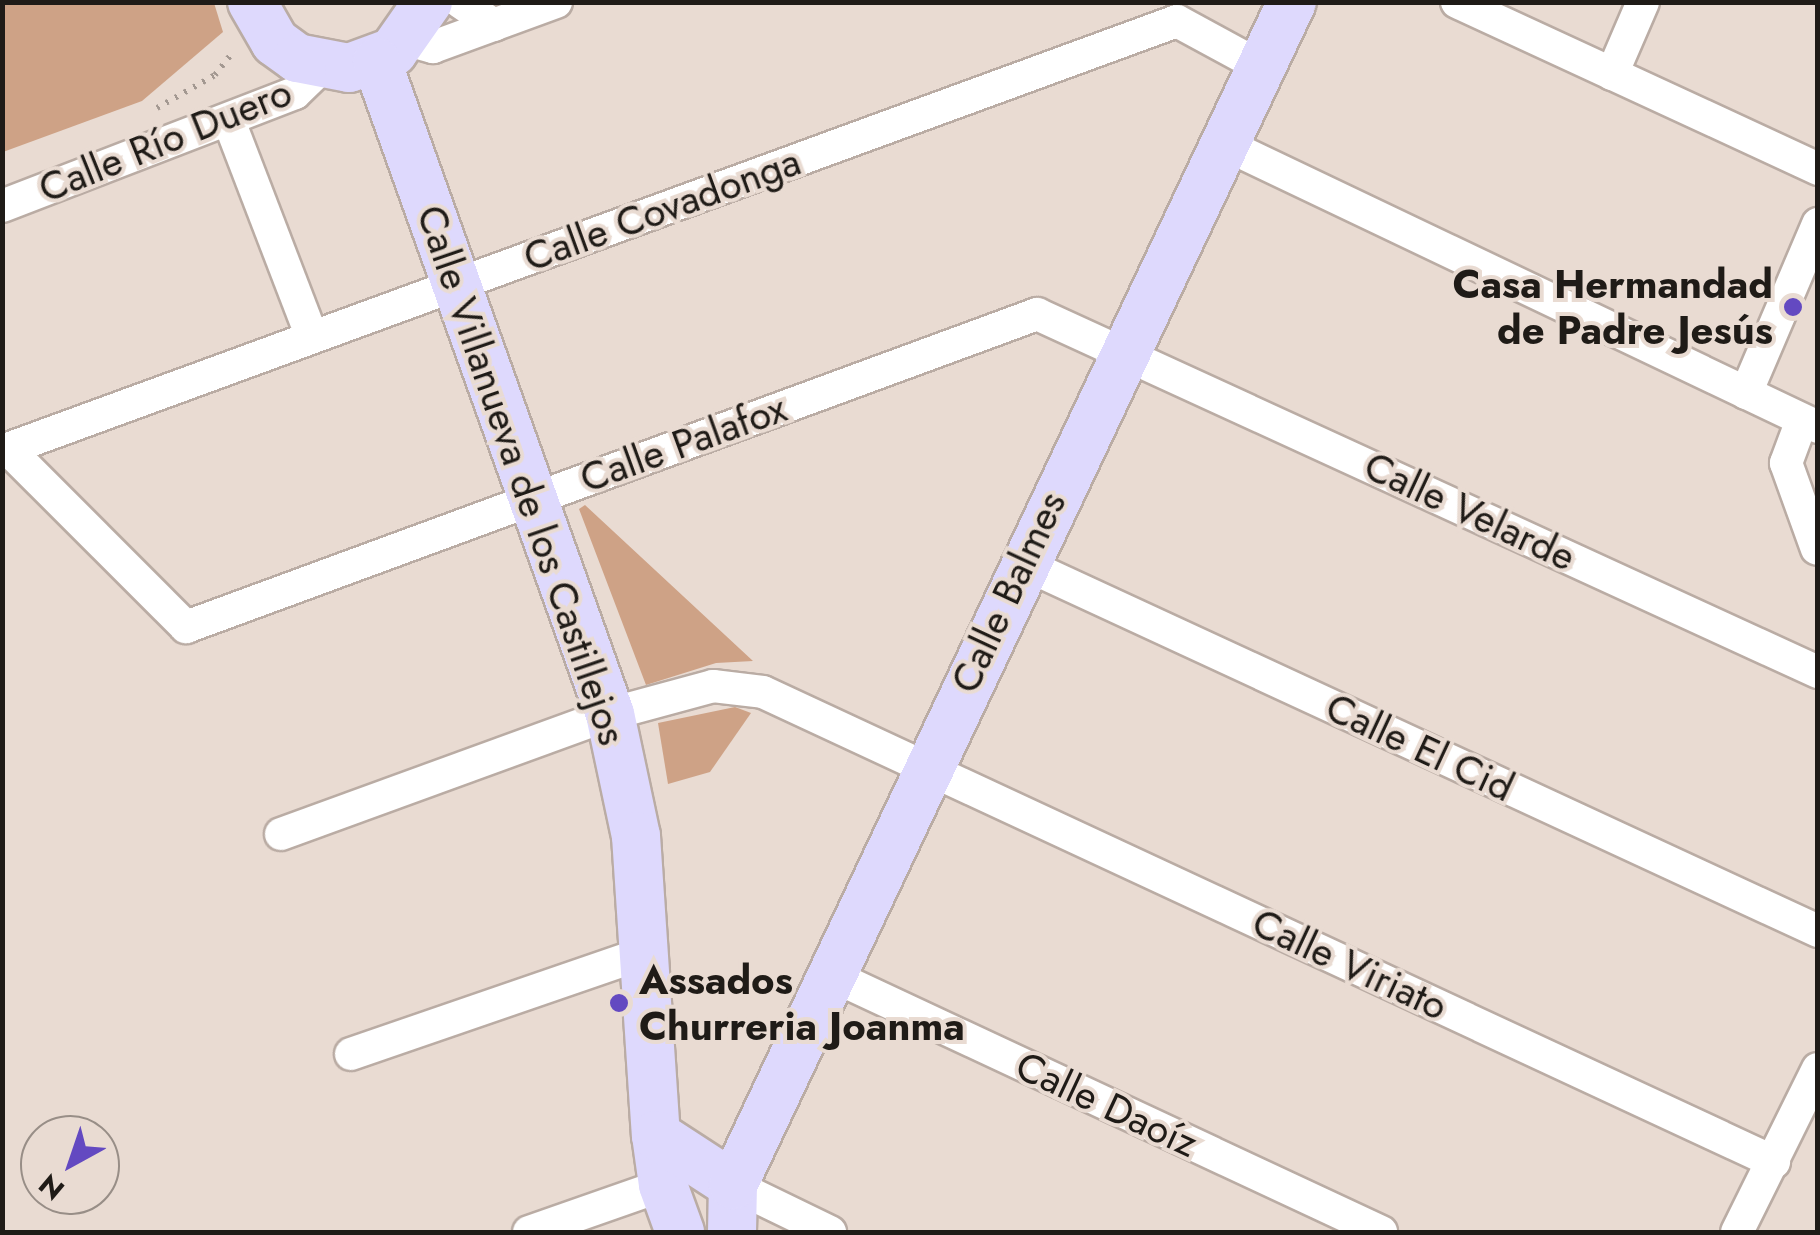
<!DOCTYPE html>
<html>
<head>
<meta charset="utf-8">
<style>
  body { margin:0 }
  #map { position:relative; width:1820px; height:1235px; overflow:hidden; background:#e9dbd2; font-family:Jost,sans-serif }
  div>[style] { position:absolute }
  .green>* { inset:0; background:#cea286 }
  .path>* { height:6px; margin-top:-3px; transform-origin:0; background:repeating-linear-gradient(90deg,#a39891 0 2.5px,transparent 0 10.5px) }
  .roads { filter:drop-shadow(2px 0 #baaca4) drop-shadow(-2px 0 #baaca4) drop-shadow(0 2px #baaca4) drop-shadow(0 -2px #baaca4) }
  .street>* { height:32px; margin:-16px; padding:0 16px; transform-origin:16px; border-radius:16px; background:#fff }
  .secondary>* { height:48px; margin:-24px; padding:0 24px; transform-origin:24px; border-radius:24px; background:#ded9fd }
  .dots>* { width:28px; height:28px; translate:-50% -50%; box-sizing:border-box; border:5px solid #e9dbd2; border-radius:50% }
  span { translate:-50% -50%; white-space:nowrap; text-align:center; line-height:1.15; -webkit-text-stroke:8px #e9dbd2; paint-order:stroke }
  .street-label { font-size:40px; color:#1f1b17 }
  .poi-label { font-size:40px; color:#1f1b17; font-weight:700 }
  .right { translate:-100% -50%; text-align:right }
  .left { translate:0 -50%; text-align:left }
  .frame { position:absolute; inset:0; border:5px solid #1f1b17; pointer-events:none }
  .north { position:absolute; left:20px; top:1115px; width:100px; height:100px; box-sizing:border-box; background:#e9dbd2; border:2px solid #988e87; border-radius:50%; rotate:220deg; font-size:28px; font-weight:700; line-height:40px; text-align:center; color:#1f1b17 }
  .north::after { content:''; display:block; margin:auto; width:35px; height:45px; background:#6349c1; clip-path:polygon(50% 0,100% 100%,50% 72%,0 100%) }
</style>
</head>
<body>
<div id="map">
  <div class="green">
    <div style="clip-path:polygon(3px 2px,214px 3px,223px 32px,142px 101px,3px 152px)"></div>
    <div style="clip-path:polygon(585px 505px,753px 661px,716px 663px,646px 685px,579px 509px)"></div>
    <div style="clip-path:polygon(735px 707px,751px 713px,710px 772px,668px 784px,658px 723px)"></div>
  </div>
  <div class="path">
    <div style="left:157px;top:108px;width:67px;rotate:-29.6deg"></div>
    <div style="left:215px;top:75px;width:31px;rotate:-52deg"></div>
  </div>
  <div class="roads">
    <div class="street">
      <div style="left:460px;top:2px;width:41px;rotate:34.1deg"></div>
      <div style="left:1457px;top:2px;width:398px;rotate:24.8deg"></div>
      <div style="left:408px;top:40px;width:26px;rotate:16deg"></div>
      <div style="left:433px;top:47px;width:131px;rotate:-20.1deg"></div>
      <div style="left:1612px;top:74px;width:78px;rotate:-66.7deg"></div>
      <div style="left:229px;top:121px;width:231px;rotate:69deg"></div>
      <div style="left:1222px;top:143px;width:660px;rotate:25.48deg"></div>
      <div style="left:2px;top:206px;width:314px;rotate:-21.1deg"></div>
      <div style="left:295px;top:93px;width:37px;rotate:-44deg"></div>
      <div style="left:1746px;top:393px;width:184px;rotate:-66.9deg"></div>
      <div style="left:1802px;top:420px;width:46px;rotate:110.4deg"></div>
      <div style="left:1786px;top:463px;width:91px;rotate:70.2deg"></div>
      <div style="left:8px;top:449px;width:252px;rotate:45deg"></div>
      <div style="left:186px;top:627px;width:907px;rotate:-20.19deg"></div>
      <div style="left:1037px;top:314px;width:859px;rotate:24.63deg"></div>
      <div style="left:2px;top:451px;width:1251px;rotate:-20.1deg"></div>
      <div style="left:1177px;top:21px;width:94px;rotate:28.5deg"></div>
      <div style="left:1022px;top:563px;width:877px;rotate:24.81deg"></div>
      <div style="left:281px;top:834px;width:350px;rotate:-20deg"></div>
      <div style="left:610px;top:714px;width:107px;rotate:-15.2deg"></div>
      <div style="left:713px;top:686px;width:50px;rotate:6.8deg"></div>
      <div style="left:763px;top:692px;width:1115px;rotate:24.93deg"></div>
      <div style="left:833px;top:976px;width:605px;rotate:25.04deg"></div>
      <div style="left:351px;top:1054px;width:310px;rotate:-19deg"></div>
      <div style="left:733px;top:1185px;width:108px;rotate:25.9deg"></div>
      <div style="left:529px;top:1232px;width:142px;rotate:-19.3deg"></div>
      <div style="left:1737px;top:1232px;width:182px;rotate:-63.6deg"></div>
    </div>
    <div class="secondary">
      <div style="left:252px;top:2px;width:46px;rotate:60.1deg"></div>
      <div style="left:275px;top:42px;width:27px;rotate:36deg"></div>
      <div style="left:297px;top:58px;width:53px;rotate:10.9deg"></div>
      <div style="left:349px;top:68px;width:47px;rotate:-20deg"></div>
      <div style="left:393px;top:52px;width:61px;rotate:-55deg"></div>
      <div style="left:377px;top:62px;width:692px;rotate:70.34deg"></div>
      <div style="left:610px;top:714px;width:125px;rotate:78deg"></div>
      <div style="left:636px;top:836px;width:300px;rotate:86.2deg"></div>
      <div style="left:656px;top:1135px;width:50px;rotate:82deg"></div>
      <div style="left:663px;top:1185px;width:50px;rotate:70.1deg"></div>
      <div style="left:656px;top:1135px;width:92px;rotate:33deg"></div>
      <div style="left:732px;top:1232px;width:47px;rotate:-88.8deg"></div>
      <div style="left:733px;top:1185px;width:1308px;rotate:-64.71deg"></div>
    </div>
  </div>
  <div class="dots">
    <div style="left:1793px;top:307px;background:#6349c1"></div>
    <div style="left:619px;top:1003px;background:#6349c1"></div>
  </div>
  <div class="street-label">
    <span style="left:165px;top:140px;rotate:-22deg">Calle Río Duero</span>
    <span style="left:662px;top:209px;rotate:-20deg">Calle Covadonga</span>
    <span style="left:683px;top:443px;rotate:-20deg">Calle Palafox</span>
    <span style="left:522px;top:475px;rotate:71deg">Calle Villanueva de los Castillejos</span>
    <span style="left:1470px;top:511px;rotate:25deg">Calle Velarde</span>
    <span style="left:1008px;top:592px;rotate:-65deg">Calle Balmes</span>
    <span style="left:1420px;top:747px;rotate:25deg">Calle El Cid</span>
    <span style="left:1350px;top:964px;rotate:25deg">Calle Viriato</span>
    <span style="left:1107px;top:1104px;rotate:25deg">Calle Daoíz</span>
  </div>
  <div class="poi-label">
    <span class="right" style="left:1773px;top:307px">Casa Hermandad<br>de Padre Jesús</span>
    <span class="left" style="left:639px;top:1003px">Assados<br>Churreria Joanma</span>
  </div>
  <div class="frame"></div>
  <div class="north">N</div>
</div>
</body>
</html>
